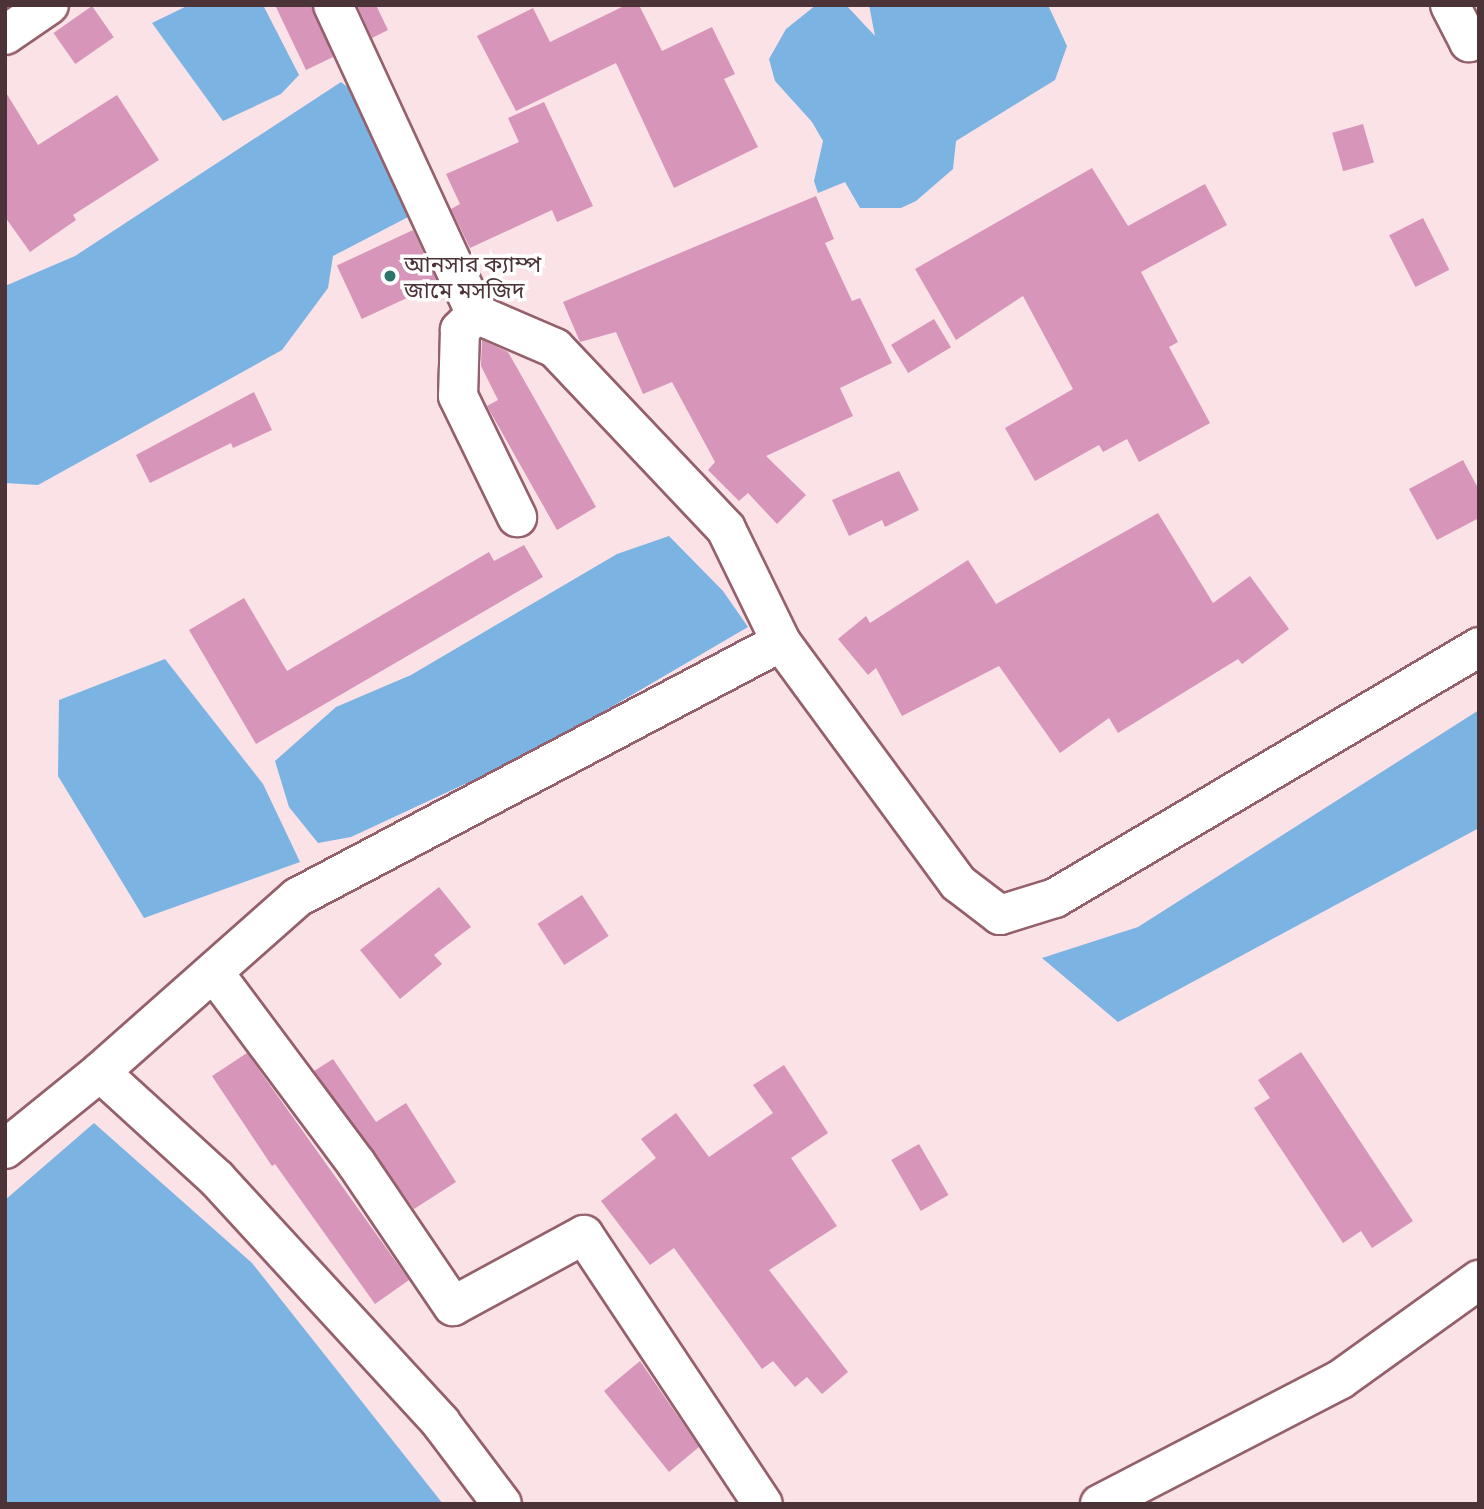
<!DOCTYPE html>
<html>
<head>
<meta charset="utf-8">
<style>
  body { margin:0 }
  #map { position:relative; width:1484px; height:1509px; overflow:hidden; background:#fbe2e6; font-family:"Exo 2","Noto Sans Bengali",sans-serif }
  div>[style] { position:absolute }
  .water>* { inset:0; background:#7bb3e3 }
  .building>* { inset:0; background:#d695b9; transform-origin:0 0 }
  .roads { filter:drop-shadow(2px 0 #94606b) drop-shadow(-2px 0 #94606b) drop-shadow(0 2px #94606b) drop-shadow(0 -2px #94606b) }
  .street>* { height:38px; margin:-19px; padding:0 19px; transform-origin:19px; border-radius:19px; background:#fff }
  .dots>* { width:19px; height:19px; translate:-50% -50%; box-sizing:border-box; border:4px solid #fff; border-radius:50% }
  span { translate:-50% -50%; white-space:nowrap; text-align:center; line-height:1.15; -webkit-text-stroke:7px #fff; paint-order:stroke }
  .poi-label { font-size:23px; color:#4b3338 }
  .left { translate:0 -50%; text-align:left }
  .frame { position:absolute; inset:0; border:7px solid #4b3338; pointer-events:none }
</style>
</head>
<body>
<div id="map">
  <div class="water">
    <div style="clip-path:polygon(189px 5px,263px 5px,299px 75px,281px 94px,223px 121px,152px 23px)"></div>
    <div style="clip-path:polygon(816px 5px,846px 5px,875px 36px,869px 5px,1048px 5px,1067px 46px,1055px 80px,956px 141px,953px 169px,916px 201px,901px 208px,860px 208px,845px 182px,818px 193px,814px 181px,823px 141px,812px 122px,775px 81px,769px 59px,786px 29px)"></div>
    <div style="clip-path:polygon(341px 82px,358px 95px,412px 215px,333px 256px,328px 288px,282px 350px,38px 485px,5px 483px,5px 286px,75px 256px)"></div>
    <div style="clip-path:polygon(669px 536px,723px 591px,748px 627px,536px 751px,351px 837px,318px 843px,289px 807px,275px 761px,336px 707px,411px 675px,617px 554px)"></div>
    <div style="clip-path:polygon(165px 659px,263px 784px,300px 862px,144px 918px,58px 776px,59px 700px)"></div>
    <div style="clip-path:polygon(1479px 710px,1479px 828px,1118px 1022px,1042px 958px,1138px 927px)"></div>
    <div style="clip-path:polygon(94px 1123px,252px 1263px,443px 1504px,5px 1504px,5px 1200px)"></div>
  </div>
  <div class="building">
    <div style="clip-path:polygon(275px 5px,312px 5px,333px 57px,306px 70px)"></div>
    <div style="clip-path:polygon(357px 5px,376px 5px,388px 30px,372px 38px)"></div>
    <div style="clip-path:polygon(626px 5px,639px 5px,662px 51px,712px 27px,735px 74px,724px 79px,758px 147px,674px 188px,616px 63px,516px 111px,477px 36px,533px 8px,550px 42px)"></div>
    <div style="left:92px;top:6px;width:38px;height:47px;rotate:55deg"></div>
    <div style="clip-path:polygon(5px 91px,38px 145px,117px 95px,159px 160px,73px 215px,76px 220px,30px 252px,5px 217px)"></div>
    <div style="clip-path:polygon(544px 102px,593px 206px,557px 222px,552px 210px,470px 248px,451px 209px,460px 204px,446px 174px,519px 142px,508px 118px)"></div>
    <div style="left:1363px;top:124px;width:40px;height:32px;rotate:74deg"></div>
    <div style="clip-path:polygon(1092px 168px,1128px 226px,1205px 184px,1227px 225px,1141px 272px,1178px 342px,1169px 347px,1210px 423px,1139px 462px,1127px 439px,1103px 452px,1099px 445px,1035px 481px,1005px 428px,1073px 389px,1023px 296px,956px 340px,915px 269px)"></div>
    <div style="clip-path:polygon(816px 196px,834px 239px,825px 243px,852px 301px,860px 298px,892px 363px,840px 388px,853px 416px,766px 456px,806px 495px,777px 524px,748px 493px,739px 501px,708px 470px,715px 462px,672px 382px,643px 394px,616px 332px,580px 342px,563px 302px)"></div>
    <div style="left:1423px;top:218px;width:58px;height:38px;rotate:63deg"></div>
    <div style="left:413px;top:230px;width:59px;height:84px;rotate:65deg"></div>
    <div style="left:934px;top:319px;width:33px;height:50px;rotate:59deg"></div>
    <div style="clip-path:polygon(482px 340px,508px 352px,596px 507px,557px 530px,487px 406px,498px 400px,481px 366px)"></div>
    <div style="clip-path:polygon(254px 392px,272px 430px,233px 448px,231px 443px,150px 483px,136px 455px)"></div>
    <div style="clip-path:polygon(1463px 460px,1479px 490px,1479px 518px,1437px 540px,1409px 489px)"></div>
    <div style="clip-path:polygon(899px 471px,919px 510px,885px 527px,882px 520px,849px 536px,832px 500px)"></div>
    <div style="clip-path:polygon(1158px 513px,1213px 603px,1250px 576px,1289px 629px,1242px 664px,1238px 659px,1118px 733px,1109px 718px,1060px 753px,999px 666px,902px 716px,876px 668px,868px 675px,838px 639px,866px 616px,870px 623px,968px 560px,996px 604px)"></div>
    <div style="clip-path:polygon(524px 545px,543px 577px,256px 744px,189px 630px,244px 598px,287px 671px,489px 552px,494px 561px)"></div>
    <div style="clip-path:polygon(439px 887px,471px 927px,434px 955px,442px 964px,400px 999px,360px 950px)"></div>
    <div style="left:582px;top:895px;width:49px;height:53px;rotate:57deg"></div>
    <div style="clip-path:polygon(1301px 1052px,1413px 1221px,1372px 1248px,1361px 1231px,1343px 1243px,1254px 1108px,1270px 1098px,1258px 1080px)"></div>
    <div style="clip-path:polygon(247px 1053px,409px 1280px,375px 1304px,275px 1164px,272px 1166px,212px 1076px)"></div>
    <div style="clip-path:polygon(333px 1059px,376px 1122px,406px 1103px,456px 1182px,414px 1209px,314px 1071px)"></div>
    <div style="clip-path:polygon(784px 1065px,828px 1133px,791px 1158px,837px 1226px,769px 1270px,848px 1372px,822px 1394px,807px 1377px,795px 1387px,773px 1361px,762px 1369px,674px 1248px,650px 1265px,601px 1201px,656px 1158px,641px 1139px,676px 1113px,709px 1157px,773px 1113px,753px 1085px)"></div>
    <div style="left:919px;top:1144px;width:59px;height:32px;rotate:60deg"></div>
    <div style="clip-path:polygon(640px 1361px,699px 1447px,669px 1472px,604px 1391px)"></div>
  </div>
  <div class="roads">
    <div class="street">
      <div style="left:333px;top:5px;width:340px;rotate:65.2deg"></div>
      <div style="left:476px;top:314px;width:86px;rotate:23.3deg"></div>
      <div style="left:555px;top:348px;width:249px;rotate:46.6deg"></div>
      <div style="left:726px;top:529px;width:126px;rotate:64deg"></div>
      <div style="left:781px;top:642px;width:299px;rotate:53.7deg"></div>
      <div style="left:958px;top:883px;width:53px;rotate:37.3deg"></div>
      <div style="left:1000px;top:915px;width:58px;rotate:-17.2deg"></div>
      <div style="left:1055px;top:898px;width:493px;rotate:-30.6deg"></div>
      <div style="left:1450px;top:5px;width:42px;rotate:62.8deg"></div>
      <div style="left:1469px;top:42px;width:11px;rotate:-27deg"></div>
      <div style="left:5px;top:35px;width:53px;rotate:-34.3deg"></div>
      <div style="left:476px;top:314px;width:23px;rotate:135deg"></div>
      <div style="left:460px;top:330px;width:66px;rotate:91.7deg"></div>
      <div style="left:458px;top:396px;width:135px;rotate:64deg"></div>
      <div style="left:215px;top:974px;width:236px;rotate:53.3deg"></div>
      <div style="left:356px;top:1163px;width:173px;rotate:55.9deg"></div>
      <div style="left:453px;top:1306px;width:149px;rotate:-28.5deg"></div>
      <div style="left:584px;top:1235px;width:323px;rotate:56.4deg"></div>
      <div style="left:100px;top:1072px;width:264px;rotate:-41.5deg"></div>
      <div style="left:298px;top:897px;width:546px;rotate:-27.83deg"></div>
      <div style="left:5px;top:1149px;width:122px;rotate:-39deg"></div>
      <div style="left:100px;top:1072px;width:159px;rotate:42.4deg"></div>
      <div style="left:217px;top:1179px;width:331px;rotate:47.4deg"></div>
      <div style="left:441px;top:1423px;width:101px;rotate:53deg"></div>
      <div style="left:1100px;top:1504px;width:271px;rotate:-27.4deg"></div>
      <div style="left:1341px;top:1379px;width:170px;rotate:-35.7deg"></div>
    </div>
  </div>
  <div class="dots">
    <div style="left:390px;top:276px;background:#2c746c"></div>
  </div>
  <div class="poi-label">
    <span class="left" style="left:404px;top:276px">আনসার ক্যাম্প<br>জামে মসজিদ</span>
  </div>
  <div class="frame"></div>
</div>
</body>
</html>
